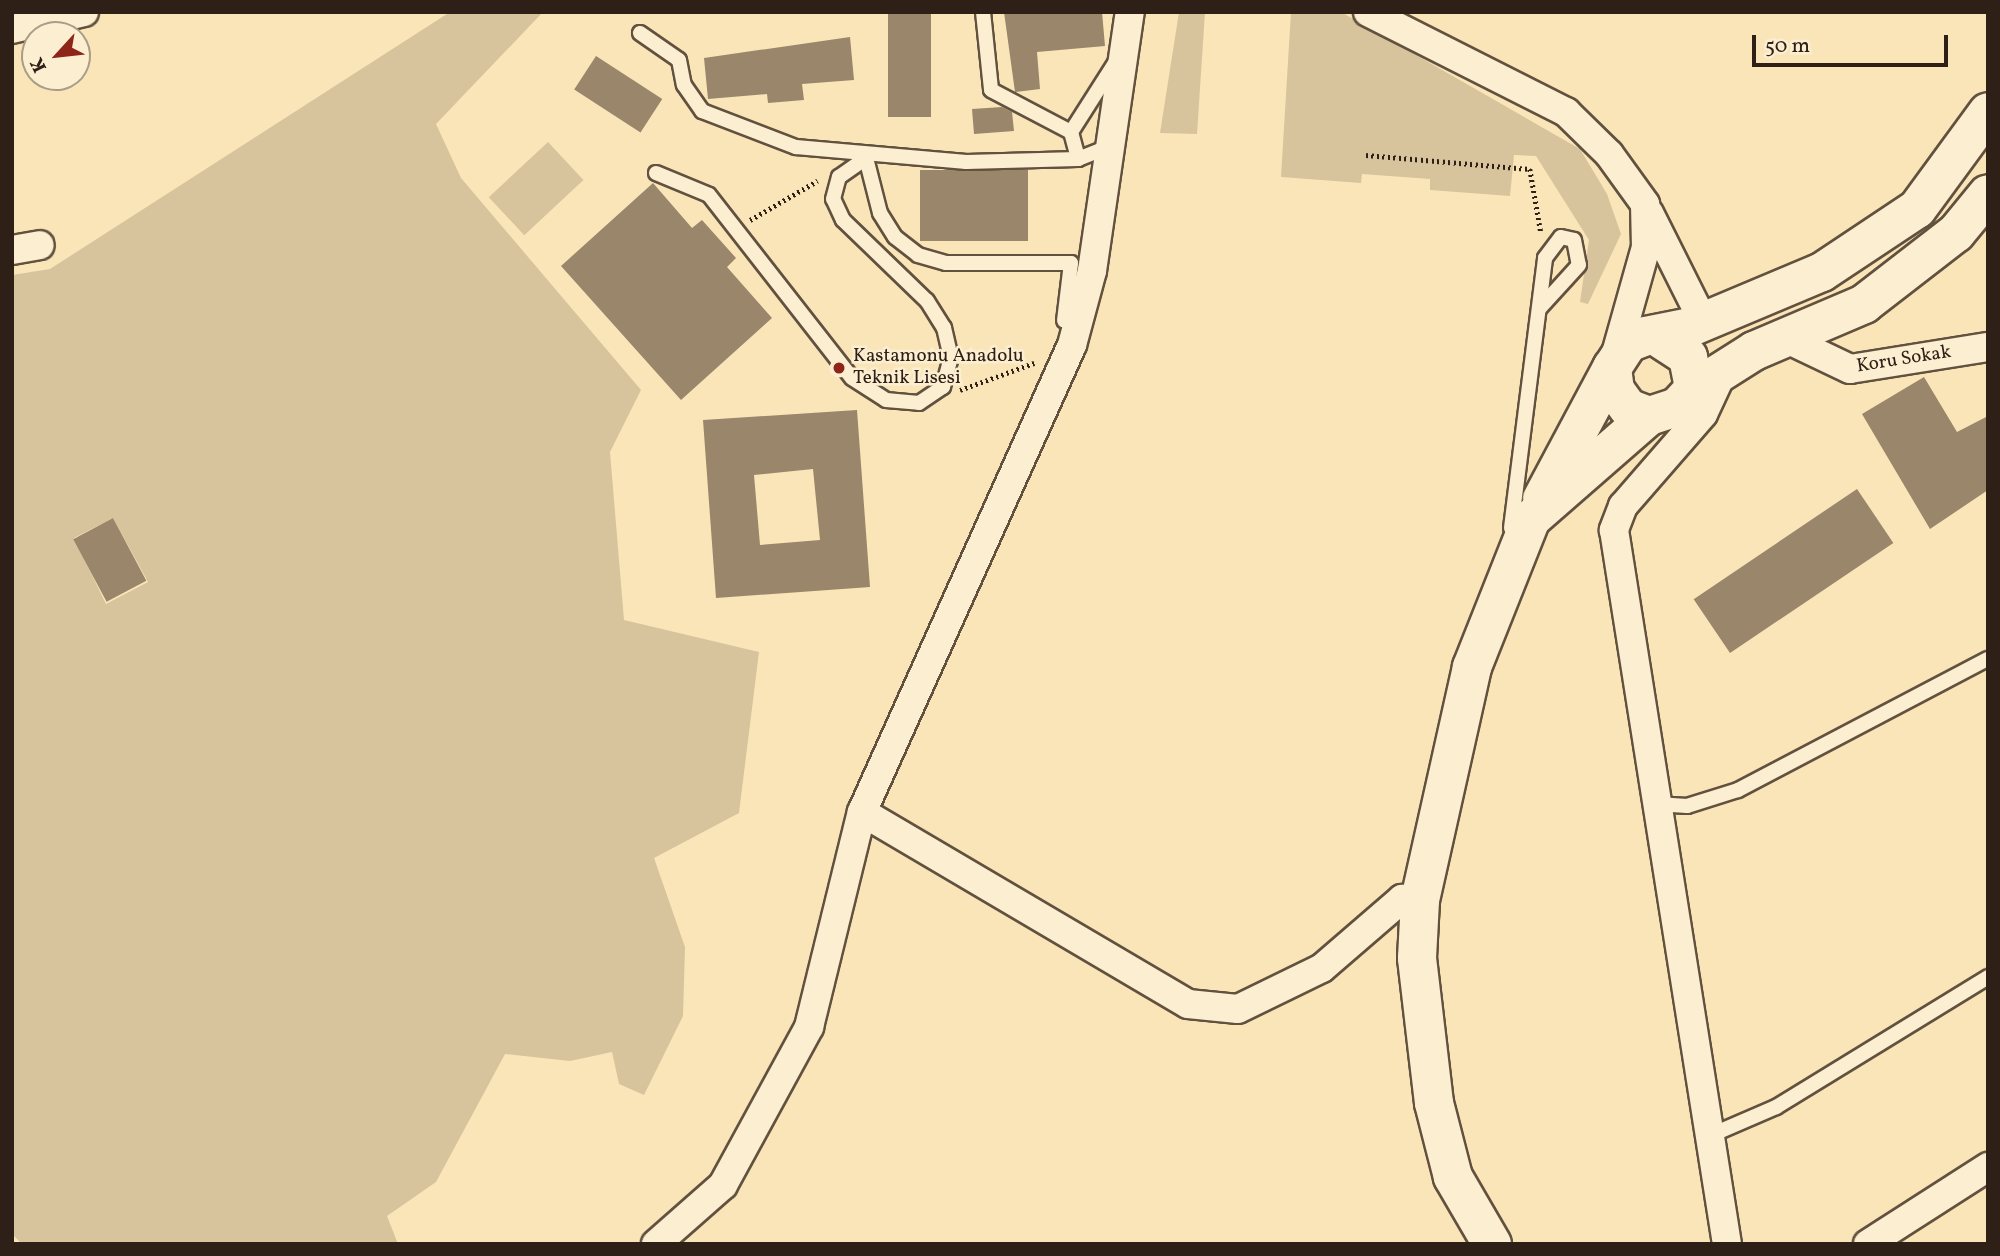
<!DOCTYPE html>
<html>
<head>
<meta charset="utf-8">
<style>
  body { margin:0 }
  #map { position:relative; width:2000px; height:1256px; overflow:hidden; background:#fae5b8; font-family:Vollkorn,serif }
  div>[style] { position:absolute }
  .green>* { inset:0; background:#d7c49d; transform-origin:0 0 }
  .building>* { inset:0; background:#99866b; transform-origin:0 0 }
  .path>* { height:4.5px; margin-top:-2.25px; transform-origin:0; background:repeating-linear-gradient(90deg,#2f2017 0 2px,transparent 0 5.5px) }
  .roads { filter:drop-shadow(2px 0 #62513f) drop-shadow(-2px 0 #62513f) drop-shadow(0 2px #62513f) drop-shadow(0 -2px #62513f) }
  .lane>* { height:14px; margin:-7px; padding:0 7px; transform-origin:7px; border-radius:7px; background:#fceed1 }
  .street>* { height:28px; margin:-14px; padding:0 14px; transform-origin:14px; border-radius:14px; background:#fceed1 }
  .secondary>* { height:38px; margin:-19px; padding:0 19px; transform-origin:19px; border-radius:19px; background:#fceed1 }
  .dots>* { width:19px; height:19px; translate:-50% -50%; box-sizing:border-box; border:4px solid #fceed1; border-radius:50% }
  span { translate:-50% -50%; white-space:nowrap; text-align:center; line-height:1.15; -webkit-text-stroke:5px #fceed1; paint-order:stroke }
  .poi-label { font-size:19px; color:#2f2017 }
  .left { translate:0 -50%; text-align:left }
  .street-label { font-size:19px; color:#2f2017 }
  .frame { position:absolute; inset:0; border:14px solid #2f2017; pointer-events:none }
  .north { position:absolute; left:21px; top:21px; width:70px; height:70px; box-sizing:border-box; background:#fceed1; border:2px solid #aa9c87; border-radius:50%; rotate:243deg; font-size:19px; font-weight:700; line-height:28px; text-align:center; color:#2f2017 }
  .north::after { content:''; display:block; margin:auto; width:24px; height:32px; background:#8f2418; clip-path:polygon(50% 0,100% 100%,50% 72%,0 100%) }
  .scale { position:absolute; left:1752px; top:35px; width:196px; height:32px; box-sizing:border-box; border:4px solid #2f2017; border-top:0; padding-left:9px; font-size:21px; line-height:24px; white-space:nowrap; color:#2f2017; -webkit-text-stroke:5px #fceed1; paint-order:stroke }
</style>
</head>
<body>
<div id="map">
  <div class="green">
    <div style="clip-path:polygon(evenodd,450px 12px,543px 12px,436px 124px,461px 178px,641px 390px,610px 452px,624px 620px,759px 652px,739px 813px,654px 858px,685px 947px,683px 1016px,644px 1095px,619px 1084px,612px 1052px,570px 1061px,505px 1054px,436px 1182px,387px 1216px,398px 1244px,22px 1244px,12px 1234px,12px 275px,50px 269px,450px 12px,113px 518px,148px 582px,106px 604px,74px 538px,113px 518px)"></div>
    <div style="clip-path:polygon(1179px 12px,1205px 12px,1197px 134px,1160px 133px)"></div>
    <div style="clip-path:polygon(1291px 12px,1341px 12px,1580px 149px,1607px 194px,1621px 234px,1588px 304px,1580px 302px,1589px 240px,1536px 156px,1514px 155px,1510px 196px,1430px 190px,1430px 179px,1362px 174px,1361px 183px,1281px 177px)"></div>
    <div style="left:548px;top:142px;width:52px;height:81px;rotate:47deg"></div>
  </div>
  <div class="building">
    <div style="left:888px;top:12px;width:43px;height:105px"></div>
    <div style="clip-path:polygon(1004px 12px,1102px 12px,1105px 46px,1037px 52px,1040px 89px,1015px 92px)"></div>
    <div style="clip-path:polygon(850px 37px,854px 80px,802px 84px,804px 100px,768px 103px,767px 94px,708px 99px,704px 58px)"></div>
    <div style="left:596px;top:56px;width:79px;height:40px;rotate:33deg"></div>
    <div style="clip-path:polygon(1002px 107px,1012px 112px,1014px 131px,974px 134px,972px 109px)"></div>
    <div style="left:920px;top:170px;width:108px;height:71px"></div>
    <div style="clip-path:polygon(653px 183px,692px 228px,702px 220px,736px 258px,727px 267px,772px 318px,681px 400px,561px 266px)"></div>
    <div style="clip-path:polygon(1924px 377px,1957px 432px,1988px 416px,1988px 490px,1930px 529px,1862px 414px)"></div>
    <div style="clip-path:polygon(evenodd,857px 410px,870px 587px,716px 598px,703px 420px,857px 410px,813px 469px,820px 540px,760px 545px,754px 475px,813px 469px)"></div>
    <div style="left:1857px;top:489px;width:65px;height:197px;rotate:56deg"></div>
    <div style="left:113px;top:518px;width:71px;height:45px;rotate:62deg"></div>
  </div>
  <div class="path">
    <div style="left:1366px;top:155px;width:165px;rotate:4.9deg"></div>
    <div style="left:1530px;top:169px;width:65px;rotate:80.2deg"></div>
    <div style="left:750px;top:220px;width:78px;rotate:-30.2deg"></div>
    <div style="left:960px;top:390px;width:79px;rotate:-20deg"></div>
  </div>
  <div class="roads">
    <div class="lane">
      <div style="left:983px;top:12px;width:78px;rotate:84.1deg"></div>
      <div style="left:991px;top:90px;width:90px;rotate:27.7deg"></div>
      <div style="left:1071px;top:132px;width:28px;rotate:75deg"></div>
      <div style="left:640px;top:33px;width:47px;rotate:34.7deg"></div>
      <div style="left:679px;top:60px;width:25px;rotate:79deg"></div>
      <div style="left:684px;top:85px;width:32px;rotate:55deg"></div>
      <div style="left:702px;top:111px;width:101px;rotate:21deg"></div>
      <div style="left:796px;top:147px;width:171px;rotate:5deg"></div>
      <div style="left:966px;top:162px;width:112px;rotate:-1.5deg"></div>
      <div style="left:1078px;top:159px;width:35px;rotate:-22deg"></div>
      <div style="left:1071px;top:132px;width:82px;rotate:-57.5deg"></div>
      <div style="left:656px;top:173px;width:57px;rotate:22.5deg"></div>
      <div style="left:709px;top:195px;width:232px;rotate:52deg"></div>
      <div style="left:852px;top:378px;width:40px;rotate:32.9deg"></div>
      <div style="left:886px;top:400px;width:33px;rotate:5deg"></div>
      <div style="left:919px;top:403px;width:29px;rotate:-34deg"></div>
      <div style="left:943px;top:387px;width:30px;rotate:-75deg"></div>
      <div style="left:951px;top:358px;width:31px;rotate:-103deg"></div>
      <div style="left:944px;top:328px;width:32px;rotate:-122deg"></div>
      <div style="left:927px;top:301px;width:117px;rotate:-136deg"></div>
      <div style="left:843px;top:220px;width:23px;rotate:-115deg"></div>
      <div style="left:833px;top:199px;width:23px;rotate:-75deg"></div>
      <div style="left:839px;top:177px;width:33px;rotate:-35deg"></div>
      <div style="left:866px;top:158px;width:57px;rotate:75.7deg"></div>
      <div style="left:880px;top:213px;width:28px;rotate:58deg"></div>
      <div style="left:895px;top:237px;width:29px;rotate:38deg"></div>
      <div style="left:918px;top:255px;width:29px;rotate:16deg"></div>
      <div style="left:946px;top:263px;width:125px"></div>
      <div style="left:1071px;top:263px;width:58px;rotate:96.9deg"></div>
      <div style="left:1511px;top:528px;width:272px;rotate:-82.8deg"></div>
      <div style="left:1545px;top:258px;width:26px;rotate:-53deg"></div>
      <div style="left:1561px;top:237px;width:13px;rotate:13deg"></div>
      <div style="left:1574px;top:240px;width:25px;rotate:79deg"></div>
      <div style="left:1579px;top:265px;width:59px;rotate:132.3deg"></div>
      <div style="left:1657px;top:804px;width:30px;rotate:4deg"></div>
      <div style="left:1687px;top:806px;width:53px;rotate:-17.4deg"></div>
      <div style="left:1738px;top:790px;width:282px;rotate:-27.7deg"></div>
      <div style="left:1709px;top:1136px;width:73px;rotate:-23.4deg"></div>
      <div style="left:1776px;top:1107px;width:249px;rotate:-31.5deg"></div>
    </div>
    <div class="street">
      <div style="left:1368px;top:12px;width:222px;rotate:26.8deg"></div>
      <div style="left:1566px;top:112px;width:60px;rotate:44.3deg"></div>
      <div style="left:1609px;top:154px;width:62px;rotate:54.2deg"></div>
      <div style="left:1645px;top:204px;width:43px;rotate:88.7deg"></div>
      <div style="left:1646px;top:247px;width:118px;rotate:105.7deg"></div>
      <div style="left:12px;top:29px;width:74px;rotate:-13.3deg"></div>
      <div style="left:1649px;top:213px;width:112px;rotate:63.4deg"></div>
      <div style="left:1699px;top:313px;width:16px;rotate:120deg"></div>
      <div style="left:12px;top:250px;width:28px;rotate:-10deg"></div>
      <div style="left:1785px;top:338px;width:72px;rotate:25.5deg"></div>
      <div style="left:1850px;top:369px;width:140px;rotate:-9.1deg"></div>
      <div style="left:1723px;top:371px;width:47px;rotate:114.9deg"></div>
      <div style="left:1703px;top:414px;width:122px;rotate:131deg"></div>
      <div style="left:1623px;top:506px;width:26px;rotate:111deg"></div>
      <div style="left:1614px;top:530px;width:723px;rotate:81.01deg"></div>
      <div style="left:862px;top:812px;width:378px;rotate:30.5deg"></div>
      <div style="left:1188px;top:1004px;width:50px;rotate:5.7deg"></div>
      <div style="left:1238px;top:1009px;width:93px;rotate:-26deg"></div>
      <div style="left:1322px;top:968px;width:106px;rotate:-40.8deg"></div>
      <div style="left:1402px;top:899px;width:18px;rotate:3deg"></div>
      <div style="left:656px;top:1244px;width:89px;rotate:-41.4deg"></div>
      <div style="left:723px;top:1185px;width:180px;rotate:-61.4deg"></div>
      <div style="left:809px;top:1027px;width:221px;rotate:-76.2deg"></div>
      <div style="left:862px;top:812px;width:512px;rotate:-65.79deg"></div>
      <div style="left:1072px;top:345px;width:77px;rotate:-74.9deg"></div>
      <div style="left:1092px;top:271px;width:262px;rotate:-81.7deg"></div>
      <div style="left:1868px;top:1244px;width:143px;rotate:-32.7deg"></div>
    </div>
    <div class="secondary">
      <div style="left:1656px;top:336px;width:38px;rotate:33deg"></div>
      <div style="left:1688px;top:357px;width:33px;rotate:79deg"></div>
      <div style="left:1694px;top:389px;width:25px;rotate:133deg"></div>
      <div style="left:1677px;top:407px;width:29px;rotate:162deg"></div>
      <div style="left:1649px;top:416px;width:22px;rotate:-159deg"></div>
      <div style="left:1628px;top:408px;width:22px;rotate:-126deg"></div>
      <div style="left:1615px;top:390px;width:22px;rotate:-98deg"></div>
      <div style="left:1612px;top:368px;width:30px;rotate:-57deg"></div>
      <div style="left:1628px;top:343px;width:19px;rotate:-21deg"></div>
      <div style="left:1646px;top:336px;width:46px;rotate:-11.3deg"></div>
      <div style="left:1691px;top:327px;width:142px;rotate:-22.8deg"></div>
      <div style="left:1822px;top:272px;width:114px;rotate:-33.6deg"></div>
      <div style="left:1917px;top:209px;width:120px;rotate:-53.8deg"></div>
      <div style="left:1694px;top:389px;width:71px;rotate:-32.3deg"></div>
      <div style="left:1754px;top:351px;width:120px;rotate:-23.1deg"></div>
      <div style="left:1864px;top:304px;width:116px;rotate:-37.7deg"></div>
      <div style="left:1956px;top:233px;width:50px;rotate:-50.6deg"></div>
      <div style="left:1542px;top:499px;width:149px;rotate:-61.9deg"></div>
      <div style="left:1492px;top:1244px;width:78px;rotate:-120.2deg"></div>
      <div style="left:1453px;top:1177px;width:76px;rotate:-104.4deg"></div>
      <div style="left:1434px;top:1103px;width:146px;rotate:-96.7deg"></div>
      <div style="left:1417px;top:958px;width:58px;rotate:-87deg"></div>
      <div style="left:1420px;top:900px;width:239px;rotate:-77.4deg"></div>
      <div style="left:1472px;top:667px;width:159px;rotate:-68.3deg"></div>
      <div style="left:1531px;top:519px;width:157px;rotate:-41.1deg"></div>
    </div>
  </div>
  <div class="dots">
    <div style="left:839px;top:368px;background:#8f2418"></div>
  </div>
  <div class="poi-label">
    <span class="left" style="left:853px;top:368px">Kastamonu Anadolu<br>Teknik Lisesi</span>
  </div>
  <div class="street-label">
    <span style="left:1904px;top:360px;rotate:-9deg">Koru Sokak</span>
  </div>
  <div class="frame"></div>
  <div class="north">K</div>
  <div class="scale">50 m</div>
</div>
</body>
</html>
